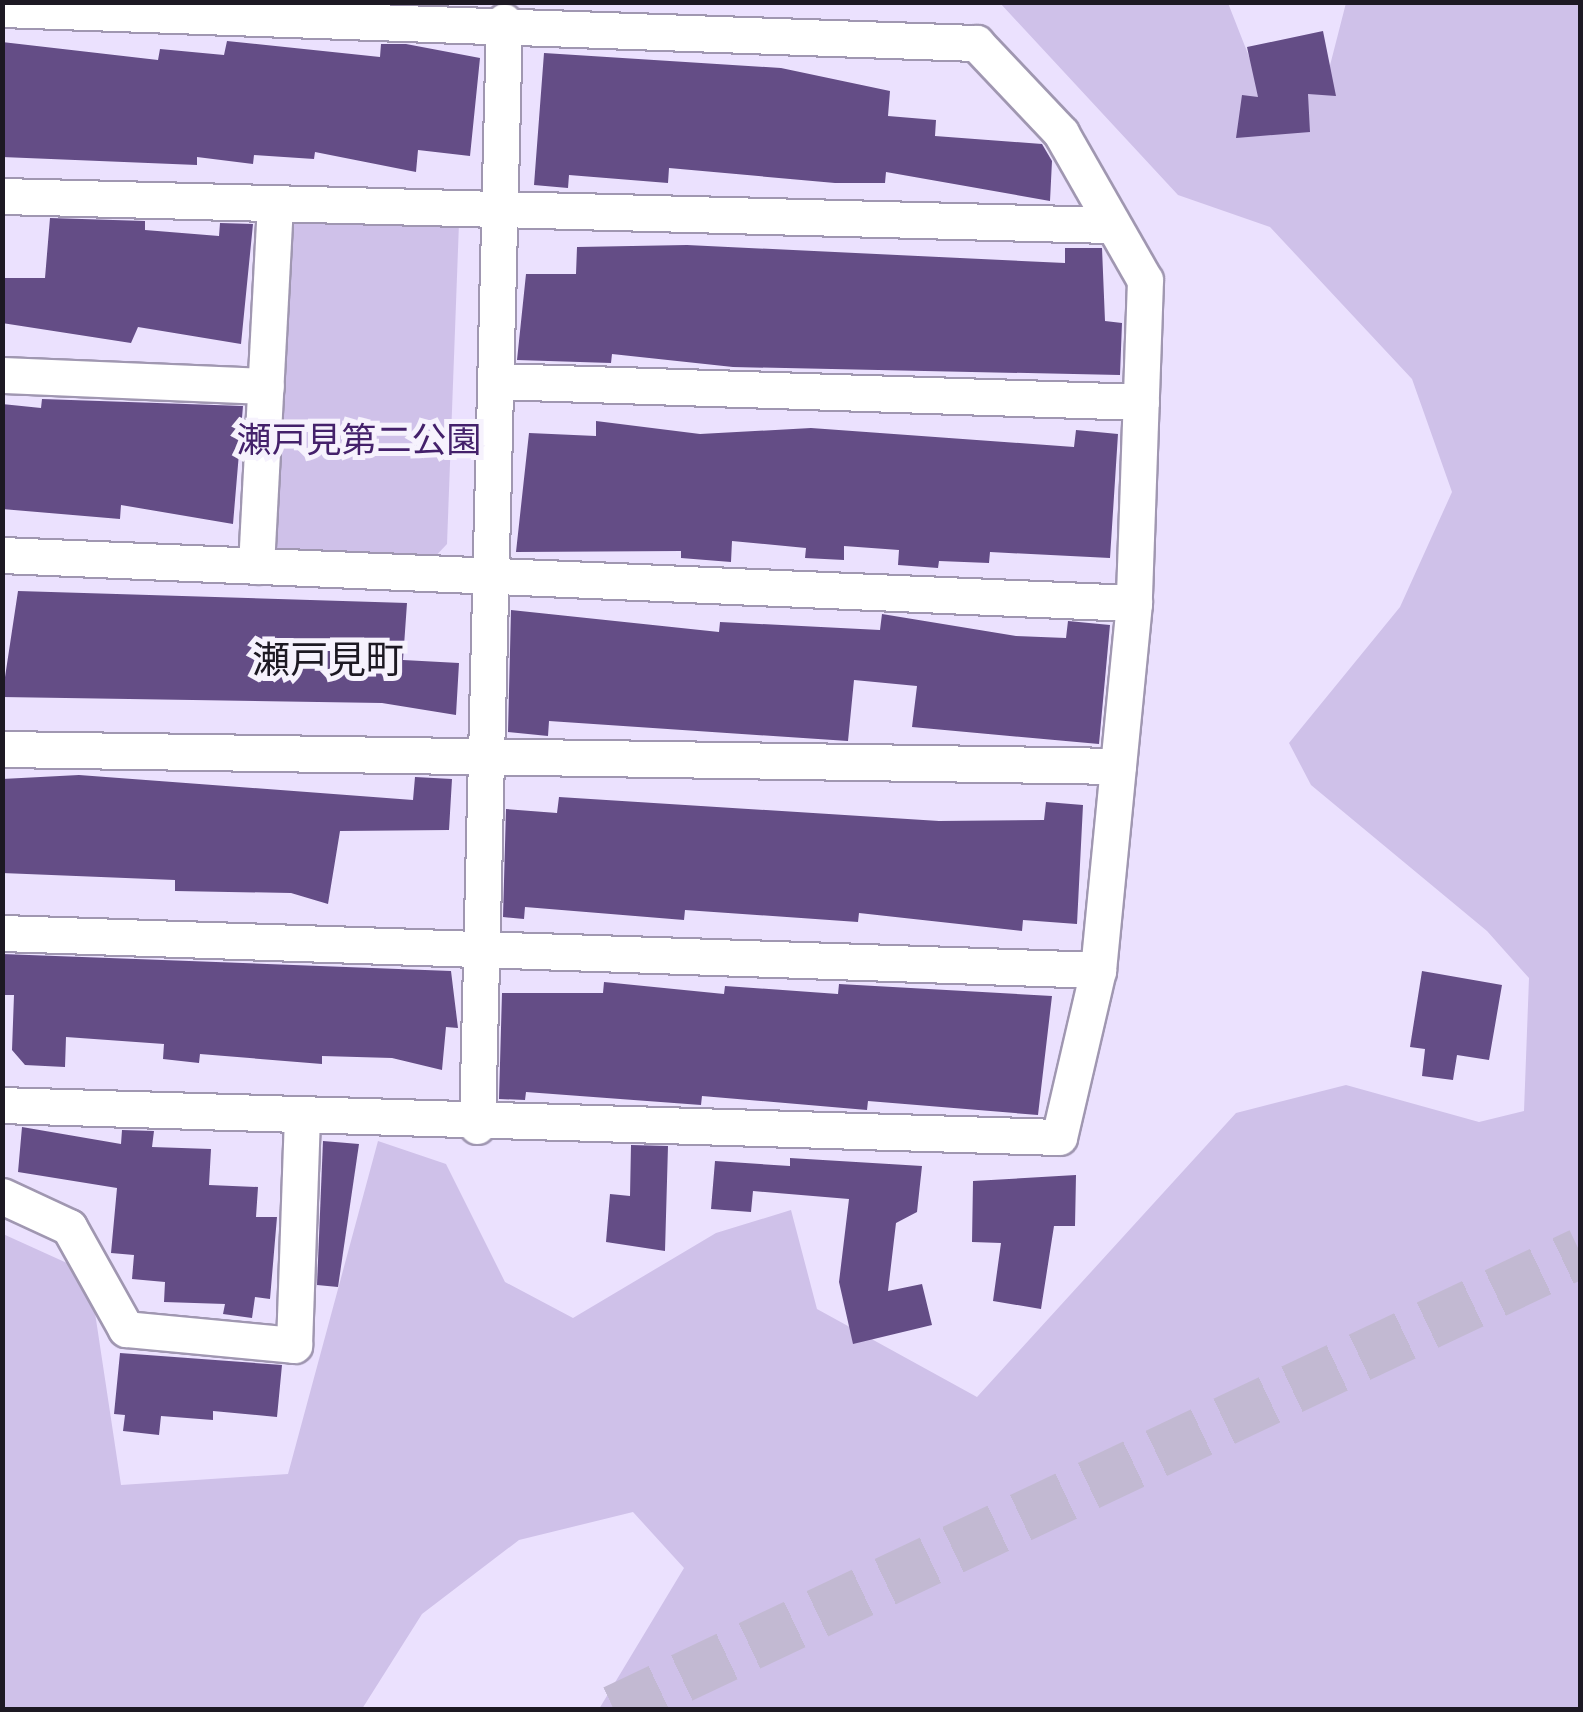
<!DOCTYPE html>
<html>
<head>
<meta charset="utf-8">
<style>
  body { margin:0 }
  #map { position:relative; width:1583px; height:1712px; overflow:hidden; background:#ebe1fe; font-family:"Public Sans","Noto Sans JP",sans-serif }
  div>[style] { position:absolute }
  .green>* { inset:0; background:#cfc1e9 }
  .building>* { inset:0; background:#644d86 }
  .highway-tunnel>* { height:50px; margin-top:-25px; transform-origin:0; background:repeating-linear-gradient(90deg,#c2b9d2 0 50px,transparent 0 75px) }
  .roads { filter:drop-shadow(2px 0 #a097b1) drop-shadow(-2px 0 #a097b1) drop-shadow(0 2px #a097b1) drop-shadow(0 -2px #a097b1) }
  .minor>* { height:35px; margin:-17.5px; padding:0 17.5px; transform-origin:17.5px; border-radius:17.5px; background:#fff }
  span { translate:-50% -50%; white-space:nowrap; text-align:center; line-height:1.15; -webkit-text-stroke:10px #f6f2fd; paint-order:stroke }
  .park-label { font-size:35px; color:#44216b }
  .neighbourhood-label { font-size:38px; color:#1d1923 }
  .frame { position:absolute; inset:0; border:5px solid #1d1923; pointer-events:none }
</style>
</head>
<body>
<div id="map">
  <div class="green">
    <div style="clip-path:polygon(1000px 3px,1228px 3px,1266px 100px,1326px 81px,1346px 3px,1580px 3px,1580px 1709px,599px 1709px,684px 1568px,633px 1512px,519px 1540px,422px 1614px,362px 1709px,3px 1710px,3px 1234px,89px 1273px,121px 1485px,288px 1474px,378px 1141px,446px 1164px,505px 1282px,573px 1318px,716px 1233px,791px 1210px,817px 1309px,977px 1397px,1236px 1113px,1346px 1085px,1479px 1122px,1524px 1111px,1529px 978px,1487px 931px,1311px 785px,1289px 743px,1400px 607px,1452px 492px,1412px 379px,1270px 227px,1178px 195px)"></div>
    <div style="clip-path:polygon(277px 218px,459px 223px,447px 544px,430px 562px,261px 550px)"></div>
  </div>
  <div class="building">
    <div style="clip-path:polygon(1323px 31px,1336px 96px,1308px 94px,1310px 132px,1236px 138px,1242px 95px,1258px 97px,1247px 47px)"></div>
    <div style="clip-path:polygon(227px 41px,380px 57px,381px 44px,406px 44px,480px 58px,470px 156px,418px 150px,416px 172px,315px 152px,314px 159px,254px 155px,253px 164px,197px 157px,197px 165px,2px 157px,2px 42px,158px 60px,160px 49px,224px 55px)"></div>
    <div style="clip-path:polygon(544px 53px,781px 68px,890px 91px,888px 116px,936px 120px,935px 136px,1042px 144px,1052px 161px,1050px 201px,886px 172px,885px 183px,835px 183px,669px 168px,668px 183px,569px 175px,568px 188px,534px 185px)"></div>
    <div style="clip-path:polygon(50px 218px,145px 221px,145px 230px,219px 236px,220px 223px,253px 224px,241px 344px,138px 327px,131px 343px,2px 323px,2px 278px,45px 278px)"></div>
    <div style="clip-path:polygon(687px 245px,1065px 263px,1065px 248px,1102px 248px,1105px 321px,1122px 323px,1120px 375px,733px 367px,612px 354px,611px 363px,517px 360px,526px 274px,576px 274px,577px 247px)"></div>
    <div style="clip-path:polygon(42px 399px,243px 406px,233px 524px,121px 505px,120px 519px,2px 509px,2px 404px,41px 408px)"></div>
    <div style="clip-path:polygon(596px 421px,700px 434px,811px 428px,1074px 447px,1076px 430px,1118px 434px,1110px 558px,990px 552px,989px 563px,939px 561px,938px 568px,898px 565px,899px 550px,844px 546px,844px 560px,805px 558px,806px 548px,732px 541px,731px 562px,681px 558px,681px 551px,516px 552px,529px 433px,596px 436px)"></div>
    <div style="clip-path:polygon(18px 591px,407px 603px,403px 660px,459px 663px,456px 715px,382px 703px,2px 697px)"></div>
    <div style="clip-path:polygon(511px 610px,719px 632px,720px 622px,880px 630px,882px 614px,1016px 636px,1066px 638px,1068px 621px,1110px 625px,1099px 744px,912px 727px,917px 686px,854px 680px,848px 741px,549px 721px,548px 736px,508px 732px)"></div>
    <div style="clip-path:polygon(79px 775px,413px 800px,415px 777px,452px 779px,449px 830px,340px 831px,328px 904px,291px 893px,175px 891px,175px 880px,2px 873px,2px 779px)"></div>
    <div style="clip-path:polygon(559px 797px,939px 821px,1044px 820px,1046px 802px,1083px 805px,1077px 924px,1023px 920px,1022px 931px,859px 913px,858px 922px,685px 910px,684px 920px,525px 907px,524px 919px,503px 917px,506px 809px,557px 813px)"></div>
    <div style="clip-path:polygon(2px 954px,451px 971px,458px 1028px,446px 1027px,442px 1070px,392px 1058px,322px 1056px,322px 1064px,200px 1054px,199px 1063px,163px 1059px,164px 1044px,66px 1037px,65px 1067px,25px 1065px,12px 1050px,14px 995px,2px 995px)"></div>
    <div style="clip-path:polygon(1422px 971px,1502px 985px,1489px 1060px,1457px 1055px,1453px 1080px,1422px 1076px,1425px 1049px,1410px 1047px)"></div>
    <div style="clip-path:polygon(604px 982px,724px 994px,725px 986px,838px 994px,839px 984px,1052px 996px,1038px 1115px,868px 1101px,867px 1110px,702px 1096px,701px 1105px,526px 1092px,525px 1100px,499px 1099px,502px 993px,603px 993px)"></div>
    <div style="clip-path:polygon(22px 1127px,121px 1144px,122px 1130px,154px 1131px,152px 1147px,211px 1149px,209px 1185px,258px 1187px,256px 1217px,277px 1217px,270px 1299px,255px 1297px,252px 1318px,223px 1314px,225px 1304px,164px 1302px,165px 1282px,132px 1279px,134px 1255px,111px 1253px,117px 1188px,18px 1172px)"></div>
    <div style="clip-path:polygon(323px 1141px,359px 1144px,338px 1287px,317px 1285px)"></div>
    <div style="clip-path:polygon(631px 1145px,668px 1146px,665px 1251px,606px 1242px,610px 1194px,630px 1196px)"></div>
    <div style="clip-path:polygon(790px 1158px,922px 1166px,917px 1212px,896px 1223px,888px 1291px,922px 1284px,932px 1325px,853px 1344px,839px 1282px,849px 1199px,753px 1191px,751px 1212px,711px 1209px,715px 1161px,790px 1166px)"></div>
    <div style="clip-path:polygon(1076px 1175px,1075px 1226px,1054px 1226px,1041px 1309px,993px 1301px,1001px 1243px,972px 1242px,973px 1181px)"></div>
    <div style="clip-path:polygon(120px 1353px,282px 1365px,277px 1417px,213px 1411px,213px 1420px,161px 1416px,159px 1435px,123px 1431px,125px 1415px,114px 1414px)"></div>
  </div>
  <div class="highway-tunnel">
    <div style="left:614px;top:1710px;width:1069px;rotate:-25.32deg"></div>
  </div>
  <div class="roads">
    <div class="minor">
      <div style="left:2px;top:9px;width:975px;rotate:2deg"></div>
      <div style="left:976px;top:43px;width:124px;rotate:46.6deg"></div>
      <div style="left:1061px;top:133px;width:169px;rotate:60.3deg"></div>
      <div style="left:1145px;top:280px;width:323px;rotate:92deg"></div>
      <div style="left:1134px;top:603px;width:369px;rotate:95.6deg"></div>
      <div style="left:1098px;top:970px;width:171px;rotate:103.1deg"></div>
      <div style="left:1059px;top:1137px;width:1057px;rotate:-178.27deg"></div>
      <div style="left:2px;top:196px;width:1107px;rotate:1.5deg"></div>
      <div style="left:2px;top:375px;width:264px;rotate:2.4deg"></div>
      <div style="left:496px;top:381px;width:645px;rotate:1.86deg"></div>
      <div style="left:2px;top:555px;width:1133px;rotate:2.43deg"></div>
      <div style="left:256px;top:566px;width:361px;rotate:-87deg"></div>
      <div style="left:2px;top:749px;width:1116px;rotate:0.87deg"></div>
      <div style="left:2px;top:933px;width:1097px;rotate:1.93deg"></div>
      <div style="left:477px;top:1126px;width:1105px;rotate:-88.6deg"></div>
      <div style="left:2px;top:1196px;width:74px;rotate:24.8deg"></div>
      <div style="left:69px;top:1227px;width:117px;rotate:60.8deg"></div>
      <div style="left:126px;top:1329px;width:169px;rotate:5.4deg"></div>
      <div style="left:294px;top:1345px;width:226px;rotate:-88deg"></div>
    </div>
  </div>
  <div class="park-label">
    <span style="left:359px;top:440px">瀬戸見第二公園</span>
  </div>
  <div class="neighbourhood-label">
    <span style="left:328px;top:660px">瀬戸見町</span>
  </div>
  <div class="frame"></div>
</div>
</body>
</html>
